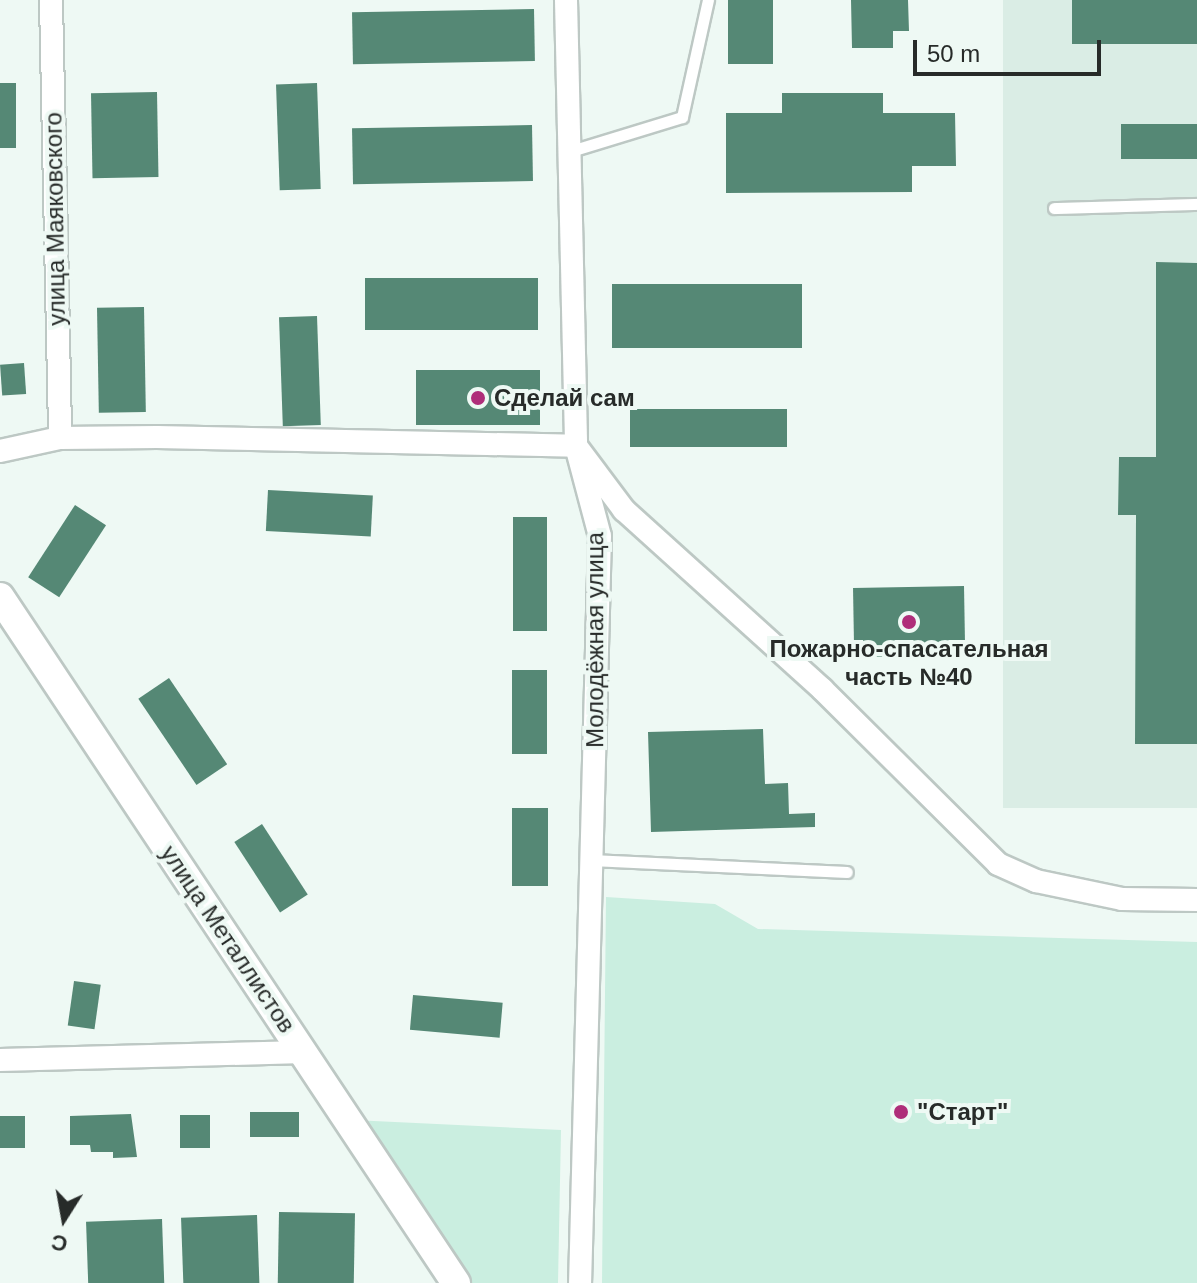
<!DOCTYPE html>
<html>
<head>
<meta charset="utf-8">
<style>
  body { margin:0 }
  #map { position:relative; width:1197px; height:1283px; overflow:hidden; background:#eef9f4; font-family:Helvetica,sans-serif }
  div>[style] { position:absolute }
  .built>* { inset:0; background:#daede5; transform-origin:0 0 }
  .green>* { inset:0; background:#caeee0 }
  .building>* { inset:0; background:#558875; transform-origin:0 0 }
  .roads { filter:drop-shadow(2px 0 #bdc8c4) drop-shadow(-2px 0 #bdc8c4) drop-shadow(0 2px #bdc8c4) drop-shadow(0 -2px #bdc8c4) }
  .service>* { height:11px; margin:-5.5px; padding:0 5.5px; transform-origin:5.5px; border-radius:5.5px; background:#fff }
  .minor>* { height:22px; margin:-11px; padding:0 11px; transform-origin:11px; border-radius:11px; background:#fff }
  .tertiary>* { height:28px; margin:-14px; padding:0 14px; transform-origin:14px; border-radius:14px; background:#fff }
  .dots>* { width:22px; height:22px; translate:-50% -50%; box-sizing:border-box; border:4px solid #eef9f4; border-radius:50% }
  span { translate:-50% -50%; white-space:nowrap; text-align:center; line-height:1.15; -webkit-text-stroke:8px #eef9f4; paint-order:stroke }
  .street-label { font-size:24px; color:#272b29 }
  .poi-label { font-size:24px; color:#272b29; font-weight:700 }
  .left { translate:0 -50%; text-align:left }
  .north { position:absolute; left:24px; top:1179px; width:80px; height:80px; -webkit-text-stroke:6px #eef9f4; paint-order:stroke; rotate:191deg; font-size:22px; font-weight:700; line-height:32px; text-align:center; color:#272b29 }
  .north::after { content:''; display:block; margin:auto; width:28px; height:36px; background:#272b29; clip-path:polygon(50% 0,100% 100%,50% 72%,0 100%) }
  .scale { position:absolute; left:913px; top:40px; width:188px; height:36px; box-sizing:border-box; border:4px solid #272b29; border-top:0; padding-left:10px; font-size:24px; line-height:28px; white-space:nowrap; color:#272b29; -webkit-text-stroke:6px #eef9f4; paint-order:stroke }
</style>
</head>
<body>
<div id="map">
  <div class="built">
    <div style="left:1003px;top:0;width:194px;height:808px"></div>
  </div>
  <div class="green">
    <div style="clip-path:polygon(606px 897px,715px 904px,758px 929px,1197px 942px,1197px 1283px,602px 1283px)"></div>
    <div style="clip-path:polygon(353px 1120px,561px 1130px,558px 1283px,462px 1283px)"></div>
  </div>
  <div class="building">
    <div style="left:728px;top:0;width:45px;height:64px"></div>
    <div style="clip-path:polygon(851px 0,908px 0,909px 31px,893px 31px,893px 48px,852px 48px)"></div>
    <div style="left:1072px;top:0;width:125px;height:44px"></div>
    <div style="left:534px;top:9px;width:52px;height:182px;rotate:89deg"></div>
    <div style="left:0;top:83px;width:16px;height:65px"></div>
    <div style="left:317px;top:83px;width:106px;height:41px;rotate:88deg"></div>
    <div style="left:157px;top:92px;width:85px;height:66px;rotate:89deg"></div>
    <div style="clip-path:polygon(782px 93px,883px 93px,883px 113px,955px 113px,956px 166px,912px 166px,912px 192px,726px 193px,726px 113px,782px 113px)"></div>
    <div style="left:1197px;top:124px;width:35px;height:76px;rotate:90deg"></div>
    <div style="left:532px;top:125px;width:56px;height:180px;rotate:89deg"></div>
    <div style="clip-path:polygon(1156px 262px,1197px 263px,1197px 744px,1135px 744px,1136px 515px,1118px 515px,1119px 457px,1156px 457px)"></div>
    <div style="left:538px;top:278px;width:52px;height:173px;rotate:90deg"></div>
    <div style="left:612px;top:284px;width:190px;height:64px"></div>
    <div style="left:144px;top:307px;width:105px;height:47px;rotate:89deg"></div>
    <div style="left:317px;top:316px;width:109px;height:38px;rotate:88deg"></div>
    <div style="left:24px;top:363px;width:31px;height:24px;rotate:86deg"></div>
    <div style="left:416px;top:370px;width:124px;height:55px"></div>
    <div style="left:630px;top:409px;width:157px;height:38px"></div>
    <div style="left:268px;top:490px;width:105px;height:41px;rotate:3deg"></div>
    <div style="left:75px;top:505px;width:37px;height:86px;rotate:33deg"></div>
    <div style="left:513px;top:517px;width:34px;height:114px"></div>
    <div style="left:964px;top:586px;width:69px;height:111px;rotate:89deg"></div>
    <div style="left:512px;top:670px;width:35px;height:84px"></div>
    <div style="left:169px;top:678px;width:104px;height:37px;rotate:56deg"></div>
    <div style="clip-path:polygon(763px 729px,765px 784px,788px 783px,789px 814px,815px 813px,815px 827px,651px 832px,648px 732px)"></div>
    <div style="left:512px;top:808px;width:36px;height:78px"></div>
    <div style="left:262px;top:824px;width:84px;height:33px;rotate:57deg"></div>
    <div style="left:74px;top:981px;width:27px;height:45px;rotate:8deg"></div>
    <div style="left:413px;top:995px;width:90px;height:35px;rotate:5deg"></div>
    <div style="left:250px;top:1112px;width:49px;height:25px"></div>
    <div style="clip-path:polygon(131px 1114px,137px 1157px,113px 1158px,113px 1152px,91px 1152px,90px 1145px,70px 1145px,70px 1116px)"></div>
    <div style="left:180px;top:1115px;width:30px;height:33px"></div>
    <div style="left:0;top:1116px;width:25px;height:32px"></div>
    <div style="left:279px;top:1212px;width:76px;height:71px;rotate:1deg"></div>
    <div style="left:257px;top:1215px;width:68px;height:76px;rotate:88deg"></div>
    <div style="left:162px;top:1219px;width:64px;height:76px;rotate:88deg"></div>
  </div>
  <div class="roads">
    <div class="service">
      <div style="left:568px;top:152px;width:119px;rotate:-17.1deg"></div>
      <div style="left:682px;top:117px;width:120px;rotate:-77.5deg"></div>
      <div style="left:1054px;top:208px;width:143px;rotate:-1.6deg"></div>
      <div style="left:591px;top:860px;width:256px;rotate:2.7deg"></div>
    </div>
    <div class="minor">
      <div style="left:51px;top:0;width:438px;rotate:88.8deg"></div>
      <div style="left:566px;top:0;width:446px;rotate:88.7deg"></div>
      <div style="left:576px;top:446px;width:93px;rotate:75.1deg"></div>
      <div style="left:600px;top:536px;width:747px;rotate:91.53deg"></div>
      <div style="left:0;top:451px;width:61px;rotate:-12.2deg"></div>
      <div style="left:60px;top:438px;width:97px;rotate:-0.6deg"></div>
      <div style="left:157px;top:437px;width:419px;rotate:1.2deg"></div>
      <div style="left:576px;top:446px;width:80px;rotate:53.1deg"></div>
      <div style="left:624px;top:510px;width:267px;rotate:42.1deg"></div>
      <div style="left:822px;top:689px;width:248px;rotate:44.8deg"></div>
      <div style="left:998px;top:864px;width:42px;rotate:24.1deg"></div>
      <div style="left:1036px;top:881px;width:88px;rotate:11.8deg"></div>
      <div style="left:1122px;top:899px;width:75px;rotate:0.8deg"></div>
      <div style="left:0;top:1060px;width:304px;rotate:-1.5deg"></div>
    </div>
    <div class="tertiary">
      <div style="left:0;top:597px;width:824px;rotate:56.39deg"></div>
    </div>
  </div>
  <div class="dots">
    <div style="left:478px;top:398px;background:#af2e7a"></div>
    <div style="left:909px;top:622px;background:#af2e7a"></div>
    <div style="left:901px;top:1112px;background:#af2e7a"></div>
  </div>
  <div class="street-label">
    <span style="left:55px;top:219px;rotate:-91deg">улица Маяковского</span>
    <span style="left:595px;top:640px;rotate:-90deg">Молодёжная улица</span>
    <span style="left:228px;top:939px;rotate:56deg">улица Металлистов</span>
  </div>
  <div class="poi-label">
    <span class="left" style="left:494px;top:398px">Сделай сам</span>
    <span style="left:909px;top:663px">Пожарно-спасательная<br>часть №40</span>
    <span class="left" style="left:917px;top:1112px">"Старт"</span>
  </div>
  <div class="north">С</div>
  <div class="scale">50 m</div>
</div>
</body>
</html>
